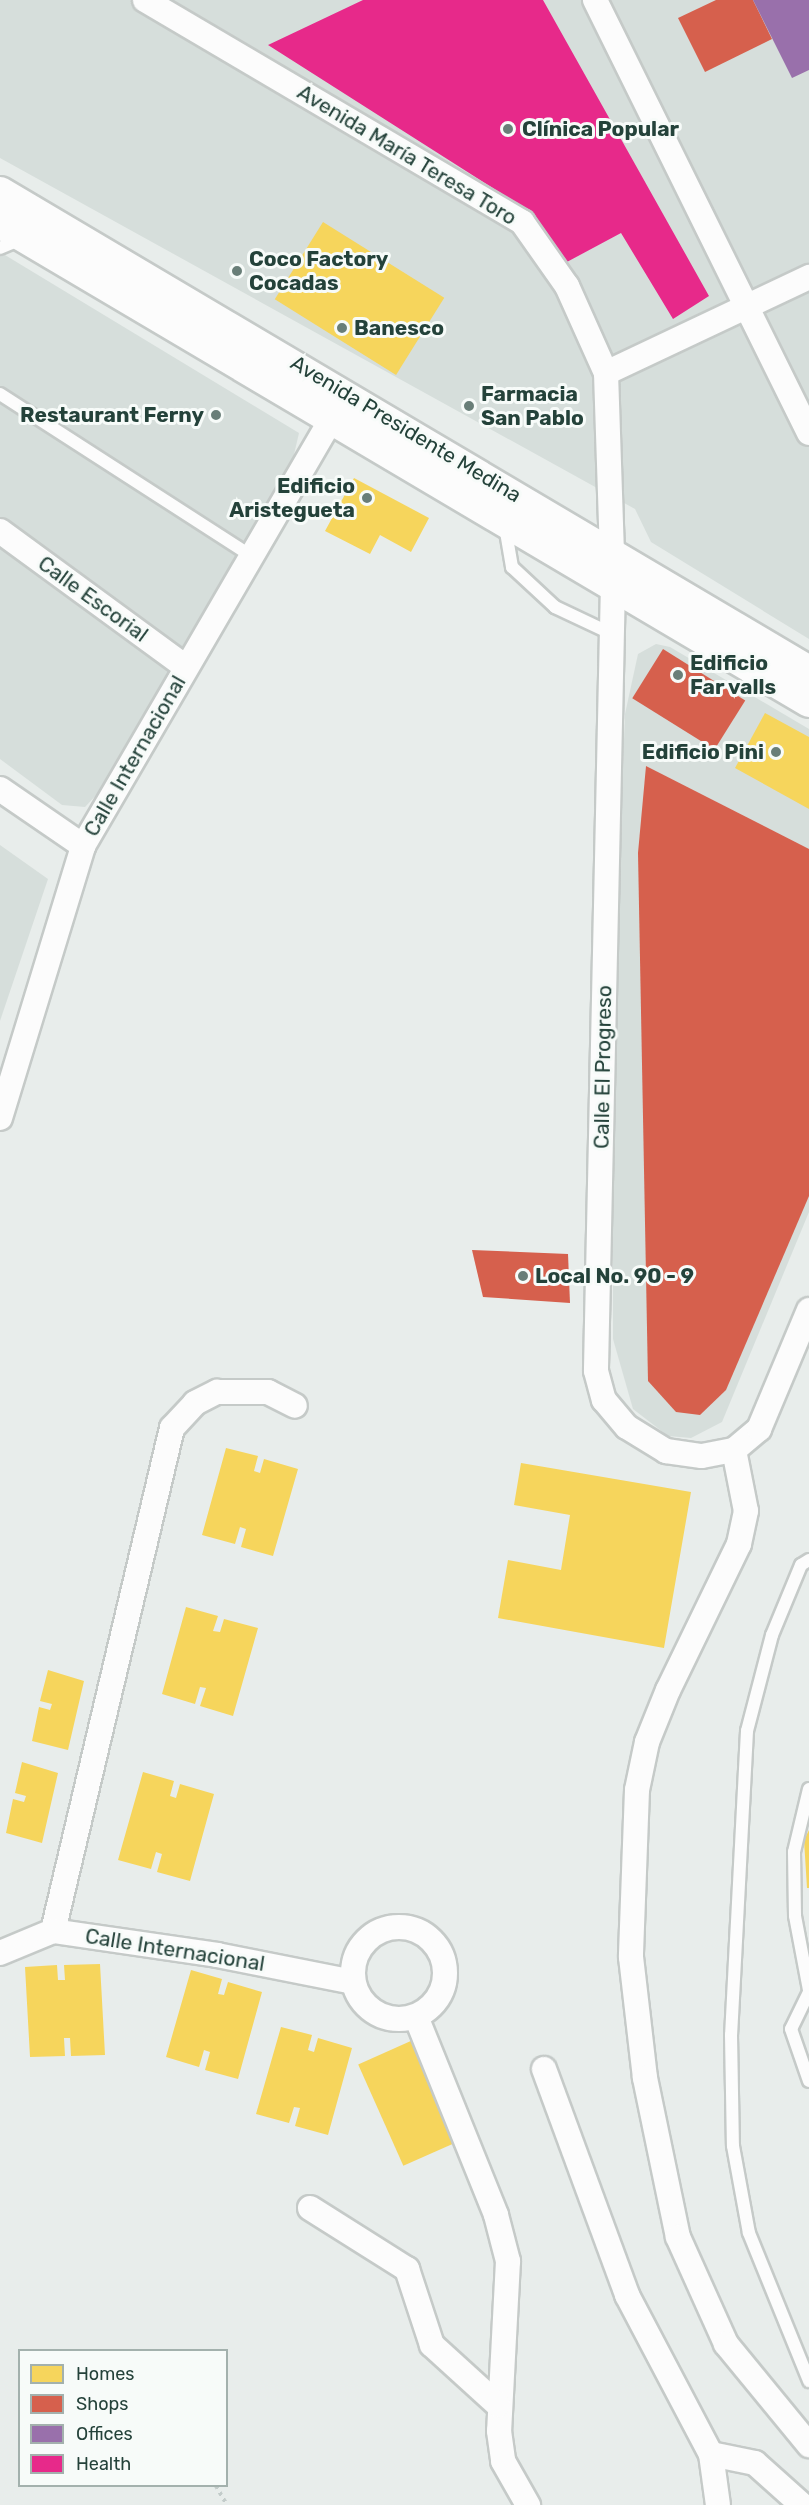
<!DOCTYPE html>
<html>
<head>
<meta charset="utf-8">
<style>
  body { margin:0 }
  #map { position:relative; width:809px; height:2505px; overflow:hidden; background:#e8edeb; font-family:Rubik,sans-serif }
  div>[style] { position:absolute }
  .built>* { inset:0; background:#d6dedb }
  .homes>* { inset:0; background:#f6d55c; transform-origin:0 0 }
  .shops>* { inset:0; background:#d6604d; transform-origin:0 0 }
  .offices>* { inset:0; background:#9970ab }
  .health>* { inset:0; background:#e7298a }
  .path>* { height:4px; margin-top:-2px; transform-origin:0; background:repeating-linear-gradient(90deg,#c3ccca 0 3px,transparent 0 7.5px) }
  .roads { filter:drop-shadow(2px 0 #c5cac8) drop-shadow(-2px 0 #c5cac8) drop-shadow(0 2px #c5cac8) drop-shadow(0 -2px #c5cac8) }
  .service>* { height:12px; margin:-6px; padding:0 6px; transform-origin:6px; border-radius:6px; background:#fcfcfc }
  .minor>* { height:24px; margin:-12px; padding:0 12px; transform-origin:12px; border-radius:12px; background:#fcfcfc }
  .minor>.ring { margin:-12px; padding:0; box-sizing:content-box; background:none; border:24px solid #fcfcfc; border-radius:50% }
  .tertiary>* { height:30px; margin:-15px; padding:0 15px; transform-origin:15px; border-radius:15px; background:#fcfcfc }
  .dots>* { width:16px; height:16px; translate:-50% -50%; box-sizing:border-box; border:3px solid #f7fbf9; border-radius:50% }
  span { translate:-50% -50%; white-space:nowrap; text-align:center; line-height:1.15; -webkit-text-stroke:6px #f7fbf9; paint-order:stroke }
  .poi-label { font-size:21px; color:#24423a; font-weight:700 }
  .left { translate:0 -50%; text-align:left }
  .right { translate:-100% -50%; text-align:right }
  .street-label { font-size:21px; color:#24423a }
  .legend { position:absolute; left:18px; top:2349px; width:210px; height:138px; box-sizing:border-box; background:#f7fbf9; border:2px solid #a3b1ad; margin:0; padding:8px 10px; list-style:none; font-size:18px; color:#24423a }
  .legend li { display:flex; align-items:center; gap:12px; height:30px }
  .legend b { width:30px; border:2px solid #a3b1ad }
</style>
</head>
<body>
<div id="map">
  <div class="built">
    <div style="clip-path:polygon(0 0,809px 0,809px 639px,651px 542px,635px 509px,0 158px)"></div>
    <div style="clip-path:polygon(0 252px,299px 433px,292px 463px,101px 790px,85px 807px,62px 805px,0 759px)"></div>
    <div style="clip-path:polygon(656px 644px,670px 647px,809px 729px,809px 1212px,722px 1422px,691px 1438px,668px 1436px,633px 1409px,613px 1339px,613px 1020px,625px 714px,638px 654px)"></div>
    <div style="clip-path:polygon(0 845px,48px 879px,0 1021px)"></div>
  </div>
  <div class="homes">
    <div style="left:323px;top:222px;width:143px;height:91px;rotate:32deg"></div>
    <div style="clip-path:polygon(354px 478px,429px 518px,411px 552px,380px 535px,370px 554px,325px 531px)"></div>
    <div style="clip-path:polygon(765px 713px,809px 737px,809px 809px,735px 768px)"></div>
    <div style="clip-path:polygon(226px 1448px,258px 1456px,254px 1471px,260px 1473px,264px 1459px,298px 1469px,273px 1556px,241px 1547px,246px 1529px,240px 1527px,235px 1544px,202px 1535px)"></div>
    <div style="clip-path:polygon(521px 1463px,691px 1492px,664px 1648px,498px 1618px,508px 1560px,561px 1570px,570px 1515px,514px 1505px)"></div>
    <div style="clip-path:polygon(186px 1607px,218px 1616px,213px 1631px,220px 1632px,224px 1619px,258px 1628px,233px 1716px,200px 1706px,206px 1688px,200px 1687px,195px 1704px,162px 1694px)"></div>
    <div style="clip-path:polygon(48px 1670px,84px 1681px,68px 1750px,32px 1741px,39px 1707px,50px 1710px,52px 1704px,40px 1701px)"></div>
    <div style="clip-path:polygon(22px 1762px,58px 1773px,42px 1843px,6px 1833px,13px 1799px,24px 1802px,26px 1796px,15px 1793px)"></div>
    <div style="clip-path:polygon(143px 1772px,174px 1781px,170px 1796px,176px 1798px,180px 1784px,214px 1794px,190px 1881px,157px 1872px,162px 1854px,156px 1852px,151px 1869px,118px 1860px)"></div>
    <div style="clip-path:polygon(809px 1830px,809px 1888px,807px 1888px,804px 1840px)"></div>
    <div style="clip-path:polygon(100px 1964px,105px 2055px,71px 2056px,70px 2038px,64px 2038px,65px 2056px,30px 2057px,25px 1967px,57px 1965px,58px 1980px,65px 1980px,64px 1965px)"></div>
    <div style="clip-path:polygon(191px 1970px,222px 1979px,218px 1994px,224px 1995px,228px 1982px,262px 1992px,238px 2079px,205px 2070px,210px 2052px,204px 2050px,199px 2067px,166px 2057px)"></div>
    <div style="clip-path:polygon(281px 2027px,312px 2035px,308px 2050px,314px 2052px,318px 2038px,352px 2048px,328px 2135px,295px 2126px,300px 2108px,294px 2107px,289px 2123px,256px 2114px)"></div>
    <div style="left:413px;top:2040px;width:111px;height:60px;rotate:66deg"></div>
  </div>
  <div class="shops">
    <div style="clip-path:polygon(716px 0,753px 0,772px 39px,705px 72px,678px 18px)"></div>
    <div style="left:663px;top:649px;width:97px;height:58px;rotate:32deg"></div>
    <div style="clip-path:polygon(646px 766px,809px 849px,809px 1196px,726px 1390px,700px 1415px,676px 1412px,648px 1381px,638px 853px)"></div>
    <div style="clip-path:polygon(472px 1250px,568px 1254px,570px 1303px,483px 1297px)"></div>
  </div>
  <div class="offices">
    <div style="clip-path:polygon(753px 0,809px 0,809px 70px,792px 78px)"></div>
  </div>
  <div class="health">
    <div style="clip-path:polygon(363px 0,543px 0,709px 296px,673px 319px,621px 233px,565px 263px,532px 213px,268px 45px)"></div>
  </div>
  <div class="path">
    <div style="left:216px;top:2486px;width:22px;rotate:60deg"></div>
  </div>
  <div class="roads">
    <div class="service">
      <div style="left:0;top:248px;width:23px;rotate:-23deg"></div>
      <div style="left:0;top:394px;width:299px;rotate:32.8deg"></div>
      <div style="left:505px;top:526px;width:42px;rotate:80.3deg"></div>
      <div style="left:512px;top:567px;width:59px;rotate:42.9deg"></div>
      <div style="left:555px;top:607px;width:63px;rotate:25.3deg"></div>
      <div style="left:809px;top:1560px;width:9px;rotate:148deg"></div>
      <div style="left:801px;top:1565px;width:76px;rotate:112.5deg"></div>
      <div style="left:772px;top:1635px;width:99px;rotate:104.6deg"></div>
      <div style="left:747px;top:1731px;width:304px;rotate:93deg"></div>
      <div style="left:731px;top:2035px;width:111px;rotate:89deg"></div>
      <div style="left:733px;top:2146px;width:88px;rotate:79.6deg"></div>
      <div style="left:749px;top:2233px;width:160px;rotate:67.9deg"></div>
      <div style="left:809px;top:1789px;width:65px;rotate:103.4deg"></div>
      <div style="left:794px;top:1852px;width:64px;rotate:89.1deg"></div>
      <div style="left:795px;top:1916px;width:75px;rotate:79.3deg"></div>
      <div style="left:809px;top:1992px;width:41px;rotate:115.9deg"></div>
      <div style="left:791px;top:2029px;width:55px;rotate:70.9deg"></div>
    </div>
    <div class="minor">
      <div style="left:145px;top:0;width:438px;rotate:30.5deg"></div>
      <div style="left:522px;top:222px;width:78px;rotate:54.9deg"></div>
      <div style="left:567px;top:286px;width:95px;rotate:65.9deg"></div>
      <div style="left:606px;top:373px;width:210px;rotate:88.1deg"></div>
      <div style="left:613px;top:583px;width:788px;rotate:91.24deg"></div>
      <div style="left:596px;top:1371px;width:30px;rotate:75deg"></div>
      <div style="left:604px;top:1400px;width:35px;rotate:50deg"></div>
      <div style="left:627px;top:1427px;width:46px;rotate:31.6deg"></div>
      <div style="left:666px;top:1451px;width:36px;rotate:8deg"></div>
      <div style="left:702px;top:1456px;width:33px;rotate:-11deg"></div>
      <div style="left:595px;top:0;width:483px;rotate:63.7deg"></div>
      <div style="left:606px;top:373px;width:225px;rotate:-25.3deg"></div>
      <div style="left:0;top:531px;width:230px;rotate:36.2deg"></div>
      <div style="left:0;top:789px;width:101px;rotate:34.5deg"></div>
      <div style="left:0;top:1118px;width:284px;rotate:-73deg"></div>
      <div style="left:83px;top:846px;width:509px;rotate:-59.81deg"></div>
      <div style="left:734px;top:1450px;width:62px;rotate:78.9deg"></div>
      <div style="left:746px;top:1511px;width:34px;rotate:102deg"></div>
      <div style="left:739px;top:1544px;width:162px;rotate:115.9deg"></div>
      <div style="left:668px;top:1690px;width:56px;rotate:112deg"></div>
      <div style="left:647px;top:1742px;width:49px;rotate:101.8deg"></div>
      <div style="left:637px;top:1790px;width:167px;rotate:92.1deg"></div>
      <div style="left:631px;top:1957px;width:122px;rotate:83.4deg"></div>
      <div style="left:645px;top:2078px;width:162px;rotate:78.3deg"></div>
      <div style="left:678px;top:2237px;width:117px;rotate:65.8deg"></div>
      <div style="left:726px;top:2344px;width:131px;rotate:50.6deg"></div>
      <div style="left:734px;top:1450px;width:33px;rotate:-40deg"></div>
      <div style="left:759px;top:1429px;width:129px;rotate:-67.2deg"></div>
      <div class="ring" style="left:353px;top:1927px;width:68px;height:68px"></div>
      <div style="left:53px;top:1931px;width:517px;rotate:-76.69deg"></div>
      <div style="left:172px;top:1428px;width:34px;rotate:-47deg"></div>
      <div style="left:195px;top:1403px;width:25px;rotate:-27deg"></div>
      <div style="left:217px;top:1392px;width:51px"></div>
      <div style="left:268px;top:1392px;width:30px;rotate:27deg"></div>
      <div style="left:0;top:1953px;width:57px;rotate:-22.5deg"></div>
      <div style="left:53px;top:1931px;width:166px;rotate:8.3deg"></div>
      <div style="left:217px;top:1955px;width:139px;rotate:11.2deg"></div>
      <div style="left:417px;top:2019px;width:211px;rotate:68deg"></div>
      <div style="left:496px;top:2215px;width:48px;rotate:75.4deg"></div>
      <div style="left:508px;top:2261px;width:170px;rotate:93deg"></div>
      <div style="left:499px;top:2431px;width:30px;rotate:82deg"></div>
      <div style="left:503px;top:2461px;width:51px;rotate:60.4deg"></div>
      <div style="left:544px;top:2069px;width:241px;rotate:69.8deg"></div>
      <div style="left:627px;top:2295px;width:180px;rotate:62.2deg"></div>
      <div style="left:711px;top:2454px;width:51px;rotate:82.2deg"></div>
      <div style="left:310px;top:2208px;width:115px;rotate:32.2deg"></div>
      <div style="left:407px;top:2269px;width:80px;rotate:71.8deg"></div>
      <div style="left:432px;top:2345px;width:89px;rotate:42.3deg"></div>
      <div style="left:711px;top:2454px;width:45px;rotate:11.6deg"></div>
      <div style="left:755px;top:2463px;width:63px;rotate:41.8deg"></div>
    </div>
    <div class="tertiary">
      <div style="left:0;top:192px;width:940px;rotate:30.63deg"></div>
      <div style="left:0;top:223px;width:940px;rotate:30.63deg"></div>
    </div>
  </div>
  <div class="dots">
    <div style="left:508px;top:129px;background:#697e78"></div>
    <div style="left:237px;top:271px;background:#697e78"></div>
    <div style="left:342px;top:328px;background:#697e78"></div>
    <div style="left:469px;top:406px;background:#697e78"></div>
    <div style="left:216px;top:415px;background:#697e78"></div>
    <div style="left:367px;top:498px;background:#697e78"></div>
    <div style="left:678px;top:675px;background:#697e78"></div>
    <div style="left:776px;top:752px;background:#697e78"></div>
    <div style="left:523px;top:1276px;background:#697e78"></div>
  </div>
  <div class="poi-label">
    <span class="left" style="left:522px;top:129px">Clínica Popular</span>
    <span class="left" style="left:249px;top:271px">Coco Factory<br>Cocadas</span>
    <span class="left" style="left:354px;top:328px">Banesco</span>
    <span class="left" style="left:481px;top:406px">Farmacia<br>San Pablo</span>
    <span class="right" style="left:204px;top:415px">Restaurant Ferny</span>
    <span class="right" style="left:355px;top:498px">Edificio<br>Aristegueta</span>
    <span class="left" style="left:690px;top:675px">Edificio<br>Far valls</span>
    <span class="right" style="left:764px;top:752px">Edificio Pini</span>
    <span class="left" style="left:535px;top:1276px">Local No. 90 - 9</span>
  </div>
  <div class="street-label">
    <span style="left:407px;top:155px;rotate:31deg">Avenida María Teresa Toro</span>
    <span style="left:406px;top:429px;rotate:31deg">Avenida Presidente Medina</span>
    <span style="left:93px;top:599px;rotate:36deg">Calle Escorial</span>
    <span style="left:135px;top:756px;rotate:-60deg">Calle Internacional</span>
    <span style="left:603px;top:1067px;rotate:-89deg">Calle El Progreso</span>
    <span style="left:175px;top:1950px;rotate:9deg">Calle Internacional</span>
  </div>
  <ul class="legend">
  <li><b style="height:16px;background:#f6d55c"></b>Homes</li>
  <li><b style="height:16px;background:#d6604d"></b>Shops</li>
  <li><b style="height:16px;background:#9970ab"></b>Offices</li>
  <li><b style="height:16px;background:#e7298a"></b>Health</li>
  </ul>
</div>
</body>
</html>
